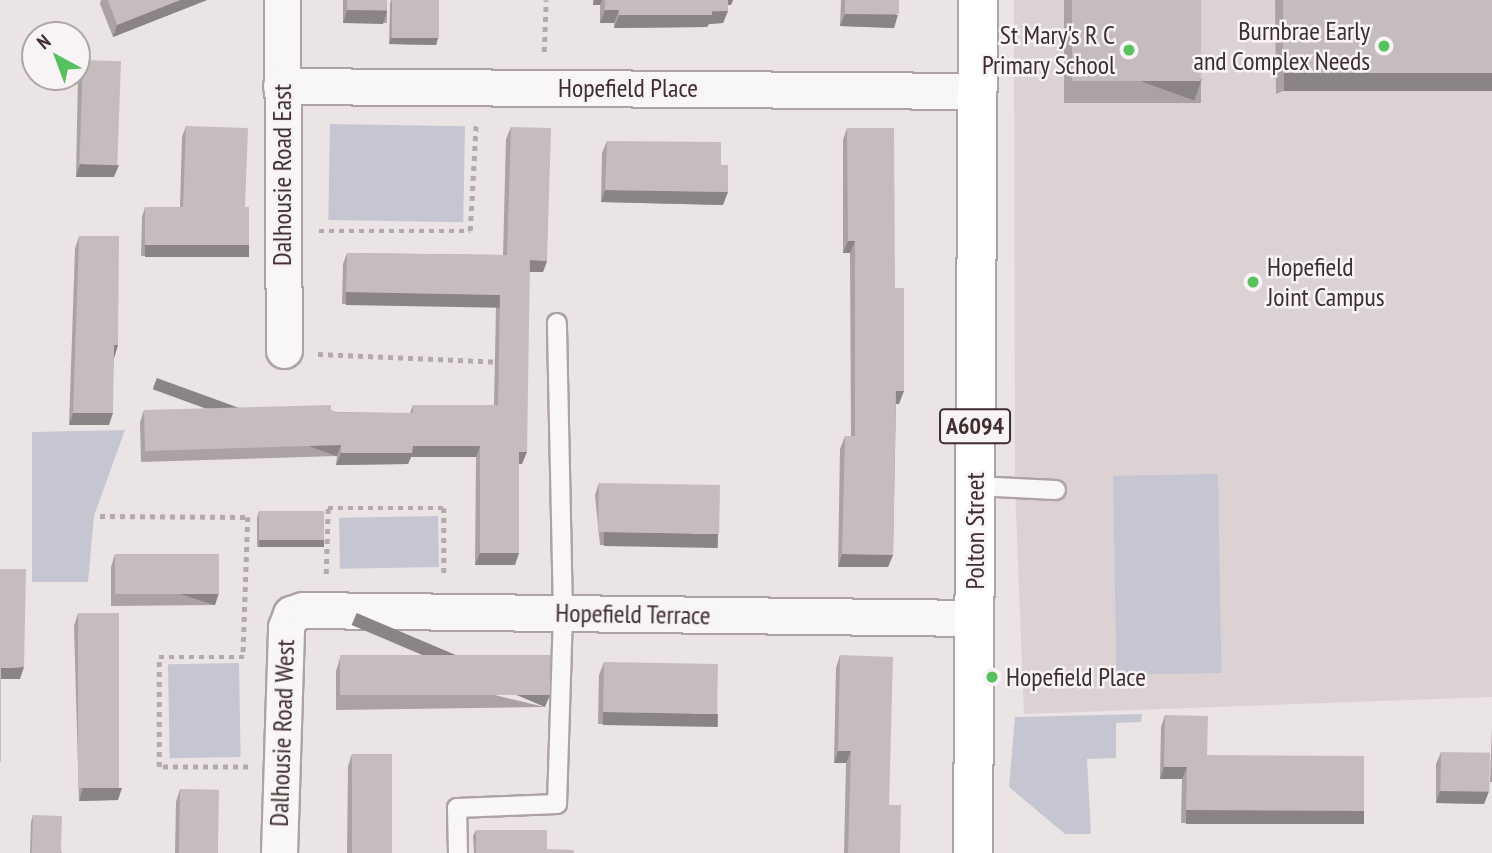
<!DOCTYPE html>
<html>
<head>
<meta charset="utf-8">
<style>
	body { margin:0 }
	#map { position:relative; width:1492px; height:853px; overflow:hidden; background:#eae4e5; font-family:"PT Sans Narrow",sans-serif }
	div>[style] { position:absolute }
	.built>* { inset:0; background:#dcd2d3 }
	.green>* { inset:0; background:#c6c6d3; transform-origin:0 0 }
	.path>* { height:4.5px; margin-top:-2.25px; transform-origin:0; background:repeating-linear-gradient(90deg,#b3aaab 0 5px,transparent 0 10px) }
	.roads { filter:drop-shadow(2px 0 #ada2a4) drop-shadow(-2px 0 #ada2a4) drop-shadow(0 2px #ada2a4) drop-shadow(0 -2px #ada2a4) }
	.service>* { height:18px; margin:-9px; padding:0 9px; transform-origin:9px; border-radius:9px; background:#f9f6f6 }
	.minor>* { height:35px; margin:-17.5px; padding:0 17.5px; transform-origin:17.5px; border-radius:17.5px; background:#f9f6f6 }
	.primary>* { height:38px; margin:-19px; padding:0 19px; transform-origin:19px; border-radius:19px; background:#fff }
	.wall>* { inset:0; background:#aaa2a3; transform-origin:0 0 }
	.shaded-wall>* { inset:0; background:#8b8484; transform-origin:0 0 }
	.building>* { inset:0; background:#c6bcbd; transform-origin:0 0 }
	.dots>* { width:19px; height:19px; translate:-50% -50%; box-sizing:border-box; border:4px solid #f8f3f4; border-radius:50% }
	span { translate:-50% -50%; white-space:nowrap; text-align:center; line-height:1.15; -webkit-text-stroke:5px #f8f3f4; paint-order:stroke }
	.shield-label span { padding:2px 5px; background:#f8f3f4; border:2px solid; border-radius:5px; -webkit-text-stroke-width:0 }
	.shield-label { font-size:24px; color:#412d30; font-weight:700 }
	.poi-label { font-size:26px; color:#412d30 }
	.right { translate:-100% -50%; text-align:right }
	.left { translate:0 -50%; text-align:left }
	.street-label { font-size:26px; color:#412d30 }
	.north { position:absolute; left:21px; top:21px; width:70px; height:70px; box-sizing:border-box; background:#f8f3f4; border:2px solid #afa4a6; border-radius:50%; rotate:319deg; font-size:19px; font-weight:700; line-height:28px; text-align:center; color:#412d30 }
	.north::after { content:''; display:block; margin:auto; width:24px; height:32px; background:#57c160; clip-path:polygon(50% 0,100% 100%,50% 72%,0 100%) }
</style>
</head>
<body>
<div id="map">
	<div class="built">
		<div style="clip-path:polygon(1014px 0,1492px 0,1492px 697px,1024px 714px,1015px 488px)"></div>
	</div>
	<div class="green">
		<div style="left:330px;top:124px;width:135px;height:96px;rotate:1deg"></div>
		<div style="clip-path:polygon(125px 430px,94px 516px,88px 582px,32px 582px,32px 432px)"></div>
		<div style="left:1218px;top:474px;width:199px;height:105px;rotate:89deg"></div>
		<div style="left:438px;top:516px;width:51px;height:99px;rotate:89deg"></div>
		<div style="left:239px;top:663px;width:94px;height:71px;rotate:89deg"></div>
		<div style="clip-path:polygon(1142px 714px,1141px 722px,1116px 723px,1116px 758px,1087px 759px,1091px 834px,1065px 834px,1009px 787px,1015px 717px)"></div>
	</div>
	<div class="path">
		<div style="left:544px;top:52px;width:52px;rotate:-87.8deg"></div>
		<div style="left:319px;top:231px;width:151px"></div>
		<div style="left:470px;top:231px;width:109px;rotate:-86.8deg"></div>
		<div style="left:318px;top:354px;width:180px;rotate:2.5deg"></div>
		<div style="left:100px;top:516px;width:148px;rotate:0.4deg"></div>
		<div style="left:248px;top:517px;width:140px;rotate:92deg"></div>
		<div style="left:326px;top:574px;width:66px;rotate:-88.3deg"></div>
		<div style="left:328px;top:508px;width:116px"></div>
		<div style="left:444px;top:508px;width:68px;rotate:90deg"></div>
		<div style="left:248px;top:767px;width:89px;rotate:180deg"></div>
		<div style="left:159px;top:767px;width:110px;rotate:-90deg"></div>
		<div style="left:159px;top:657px;width:90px"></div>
	</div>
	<div class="roads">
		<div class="service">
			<div style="left:975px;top:486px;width:81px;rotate:2.8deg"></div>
			<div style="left:458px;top:853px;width:45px;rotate:-91.3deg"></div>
			<div style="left:457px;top:808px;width:100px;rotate:-2.3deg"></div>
			<div style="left:557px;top:804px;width:190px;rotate:-88.2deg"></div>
			<div style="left:563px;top:614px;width:291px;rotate:-91.2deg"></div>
		</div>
		<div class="minor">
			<div style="left:282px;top:0;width:350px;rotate:89.7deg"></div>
			<div style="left:281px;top:86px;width:694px;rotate:0.41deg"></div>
			<div style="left:279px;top:853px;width:226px;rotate:-88.2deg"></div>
			<div style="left:286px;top:627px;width:14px;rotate:-69deg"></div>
			<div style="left:291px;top:614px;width:13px;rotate:-18deg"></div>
			<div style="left:303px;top:610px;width:672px;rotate:0.68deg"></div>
		</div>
		<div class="primary">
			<div style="left:973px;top:853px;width:853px;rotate:-89.66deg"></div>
		</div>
	</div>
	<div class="wall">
		<div style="clip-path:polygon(101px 0,207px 0,113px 37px,100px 4px)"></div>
		<div style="left:343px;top:0;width:44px;height:23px"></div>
		<div style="clip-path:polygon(391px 0,439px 0,438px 38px,436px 45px,389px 44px,390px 4px)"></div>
		<div style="clip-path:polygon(593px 0,733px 0,731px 5px,728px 5px,728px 11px,723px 23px,709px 24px,707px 27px,614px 28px,614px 23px,600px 23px,600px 5px,593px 5px)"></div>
		<div style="clip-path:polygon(841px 0,899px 0,894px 28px,840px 26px)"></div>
		<div style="left:1064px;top:0;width:137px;height:103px"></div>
		<div style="clip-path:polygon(1275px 0,1492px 0,1276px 94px)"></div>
		<div style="clip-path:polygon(83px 60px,114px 177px,76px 177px,78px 73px)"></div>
		<div style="clip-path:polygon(186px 126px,245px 207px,249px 245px,245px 256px,141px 256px,142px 217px,145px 207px,180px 207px,182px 137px)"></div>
		<div style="clip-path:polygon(511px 127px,547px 261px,543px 272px,529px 272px,522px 464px,519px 464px,515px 565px,475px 565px,476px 457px,411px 457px,408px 464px,336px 465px,337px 456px,141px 462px,140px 422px,144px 410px,410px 413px,413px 405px,494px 405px,496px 307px,342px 304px,343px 264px,347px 253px,503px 255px,506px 139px)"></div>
		<div style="clip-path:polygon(847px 128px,895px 288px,899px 404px,896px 404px,893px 555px,888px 567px,838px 567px,840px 449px,845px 436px,851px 436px,850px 253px,843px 253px,843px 140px)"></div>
		<div style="clip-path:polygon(607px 141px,721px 165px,723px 205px,601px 202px,602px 153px)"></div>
		<div style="clip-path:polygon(79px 236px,118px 345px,114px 358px,109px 425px,69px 425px,75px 249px)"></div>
		<div style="clip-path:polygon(599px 483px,714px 546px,600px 545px,595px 495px)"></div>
		<div style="clip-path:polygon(259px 511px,324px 540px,322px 547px,257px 547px,257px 518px)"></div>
		<div style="clip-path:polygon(115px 554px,215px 605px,111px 606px,111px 567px)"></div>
		<div style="clip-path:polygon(78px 613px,118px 800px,79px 801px,74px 626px)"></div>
		<div style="clip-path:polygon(840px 655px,889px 805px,900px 853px,844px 853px,846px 763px,834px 763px,836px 668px)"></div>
		<div style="clip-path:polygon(340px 658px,545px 707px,336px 710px,336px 671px)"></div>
		<div style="clip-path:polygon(604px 662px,713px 726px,598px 724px,599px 675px)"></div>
		<div style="clip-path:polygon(1165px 715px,1207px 755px,1359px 823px,1181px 823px,1182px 779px,1160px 779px,1161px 727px)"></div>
		<div style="clip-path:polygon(1492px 727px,1492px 782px,1490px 782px)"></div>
		<div style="clip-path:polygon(1441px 752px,1489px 791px,1484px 804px,1436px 803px,1436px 764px)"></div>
		<div style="clip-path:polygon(352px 754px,391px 853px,347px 853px,348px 766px)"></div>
		<div style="clip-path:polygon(180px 789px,218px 853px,175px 853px,176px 802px)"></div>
		<div style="clip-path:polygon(33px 815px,62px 853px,30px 853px,31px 822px)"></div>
		<div style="clip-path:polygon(476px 830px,547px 849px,574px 853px,474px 853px,473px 836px)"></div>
	</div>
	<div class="shaded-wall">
		<div style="clip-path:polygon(180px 0,207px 0,113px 37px,117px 25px)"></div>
		<div style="clip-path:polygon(595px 0,602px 0,600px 5px,593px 5px)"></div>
		<div style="clip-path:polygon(725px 0,733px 0,731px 5px,723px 5px)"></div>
		<div style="clip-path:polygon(347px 10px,387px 11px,383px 24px,343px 23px)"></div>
		<div style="clip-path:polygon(605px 10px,619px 10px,614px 23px,600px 23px)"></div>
		<div style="clip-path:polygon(728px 11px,723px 23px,709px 24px,707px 27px,614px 28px,619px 15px)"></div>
		<div style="clip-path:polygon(845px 14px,898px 15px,894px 28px,840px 26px)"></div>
		<div style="clip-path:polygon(391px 38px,438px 38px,436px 45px,389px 44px)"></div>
		<div style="left:1492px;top:70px;width:21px;height:208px;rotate:90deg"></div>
		<div style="left:1202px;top:79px;width:23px;height:129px;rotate:110deg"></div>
		<div style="clip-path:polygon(80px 164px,119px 165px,114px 177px,76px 177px)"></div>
		<div style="clip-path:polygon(605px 190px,728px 192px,723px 205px,601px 202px)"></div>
		<div style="clip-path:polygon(848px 241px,855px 241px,850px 253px,843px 253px)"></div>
		<div style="left:145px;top:245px;width:104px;height:12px"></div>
		<div style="clip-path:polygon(530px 260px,547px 261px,543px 272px,525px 272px)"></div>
		<div style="left:346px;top:292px;width:154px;height:13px;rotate:1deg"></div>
		<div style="clip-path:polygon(114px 345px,118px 345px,114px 358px)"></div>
		<div style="clip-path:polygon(896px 391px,904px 391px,899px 404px,891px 404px)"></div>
		<div style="clip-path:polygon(73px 413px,113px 413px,109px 425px,69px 425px)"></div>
		<div style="left:341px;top:445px;width:12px;height:196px;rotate:110deg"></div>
		<div style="clip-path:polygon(413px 446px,480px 446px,476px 457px,411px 457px,408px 464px,336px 465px,341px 453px)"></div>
		<div style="clip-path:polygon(519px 452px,527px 452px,522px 464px,515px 464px)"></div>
		<div style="left:604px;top:532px;width:114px;height:14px;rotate:1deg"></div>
		<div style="left:259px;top:540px;width:65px;height:7px"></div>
		<div style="clip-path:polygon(480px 553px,519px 553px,515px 565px,475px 565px)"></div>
		<div style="clip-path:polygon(842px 554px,893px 555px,888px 567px,838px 567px)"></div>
		<div style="left:219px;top:593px;width:13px;height:103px;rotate:108deg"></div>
		<div style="clip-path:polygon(24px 667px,20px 679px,0 679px,1px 668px)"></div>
		<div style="left:550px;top:695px;width:13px;height:210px;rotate:113deg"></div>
		<div style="left:603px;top:712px;width:115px;height:13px;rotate:1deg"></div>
		<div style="clip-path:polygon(838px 751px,851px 751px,846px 763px,834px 763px)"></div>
		<div style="clip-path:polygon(1164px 767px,1187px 767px,1182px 779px,1160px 779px)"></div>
		<div style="clip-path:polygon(83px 788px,122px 788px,118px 800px,79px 801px)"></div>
		<div style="clip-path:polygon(1440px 791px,1489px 791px,1484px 804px,1436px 803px)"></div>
		<div style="left:1186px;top:810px;width:178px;height:14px"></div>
	</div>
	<div class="building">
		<div style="clip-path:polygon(108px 0,180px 0,117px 25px)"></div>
		<div style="left:347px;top:0;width:40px;height:10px"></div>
		<div style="left:392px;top:0;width:47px;height:38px"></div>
		<div style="clip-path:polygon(605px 0,728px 0,728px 11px,712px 11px,712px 15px,619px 15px,619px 10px,605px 10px)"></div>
		<div style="left:845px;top:0;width:54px;height:14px"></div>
		<div style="left:1072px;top:0;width:129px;height:81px"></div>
		<div style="left:1283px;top:0;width:209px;height:73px"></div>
		<div style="left:83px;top:60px;width:38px;height:104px;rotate:2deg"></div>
		<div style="clip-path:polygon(186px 126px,248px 128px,245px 207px,249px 207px,249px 245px,145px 245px,145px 207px,183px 207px)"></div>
		<div style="clip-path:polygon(511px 127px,551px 128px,547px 261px,530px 260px,527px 452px,519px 452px,519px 553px,480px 553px,480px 446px,413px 446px,412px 453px,341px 453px,341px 445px,145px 451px,144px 410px,331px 405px,331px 410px,341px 413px,413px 413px,413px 405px,498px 405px,500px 295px,346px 292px,347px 253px,507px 255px)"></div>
		<div style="clip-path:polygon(847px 128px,894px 128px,895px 288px,904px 288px,904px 391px,896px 391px,893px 555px,842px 554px,845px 436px,855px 436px,855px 241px,848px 241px)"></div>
		<div style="clip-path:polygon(607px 141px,721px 142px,721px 165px,728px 165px,728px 192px,605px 190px)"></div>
		<div style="clip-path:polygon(79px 236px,119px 236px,118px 345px,114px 345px,113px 413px,73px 413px)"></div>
		<div style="left:599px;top:483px;width:121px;height:49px;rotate:1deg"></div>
		<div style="left:259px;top:511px;width:65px;height:29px"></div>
		<div style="left:115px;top:554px;width:104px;height:40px"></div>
		<div style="clip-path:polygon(0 569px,26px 569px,24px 667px,1px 668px,1px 762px,0 762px)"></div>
		<div style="left:78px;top:613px;width:41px;height:175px"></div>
		<div style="left:550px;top:655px;width:40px;height:210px;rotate:90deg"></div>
		<div style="clip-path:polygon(840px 655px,893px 657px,889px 805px,901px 805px,900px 853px,848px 853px,851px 751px,838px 751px)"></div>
		<div style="left:604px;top:662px;width:114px;height:50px;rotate:1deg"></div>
		<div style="clip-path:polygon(1165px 715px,1208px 716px,1207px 755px,1364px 756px,1364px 811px,1186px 810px,1187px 767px,1164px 767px)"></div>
		<div style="left:1441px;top:752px;width:49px;height:39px;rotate:1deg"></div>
		<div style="left:352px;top:754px;width:40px;height:99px"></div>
		<div style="left:180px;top:789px;width:39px;height:64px;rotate:1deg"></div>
		<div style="left:33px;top:815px;width:29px;height:38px;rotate:2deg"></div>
		<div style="clip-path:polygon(476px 830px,547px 830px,547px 849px,574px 850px,574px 853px,476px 853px)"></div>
	</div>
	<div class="dots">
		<div style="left:1384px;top:46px;background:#57c160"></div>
		<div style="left:1129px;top:50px;background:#57c160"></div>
		<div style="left:1253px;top:282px;background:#57c160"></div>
		<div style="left:992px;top:677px;background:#57c160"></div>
	</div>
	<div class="shield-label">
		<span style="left:975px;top:426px">A6094</span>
	</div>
	<div class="poi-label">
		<span class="right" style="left:1370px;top:46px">Burnbrae Early<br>and Complex Needs</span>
		<span class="right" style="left:1115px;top:50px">St Mary's R C<br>Primary School</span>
		<span class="left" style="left:1267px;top:282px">Hopefield<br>Joint Campus</span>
		<span class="left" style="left:1006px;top:677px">Hopefield Place</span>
	</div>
	<div class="street-label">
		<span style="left:628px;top:88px">Hopefield Place</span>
		<span style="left:282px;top:175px;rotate:-90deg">Dalhousie Road East</span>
		<span style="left:975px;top:531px;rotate:-90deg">Polton Street</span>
		<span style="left:633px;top:614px;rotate:1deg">Hopefield Terrace</span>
		<span style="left:282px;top:733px;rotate:-88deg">Dalhousie Road West</span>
	</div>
	<div class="north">N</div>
</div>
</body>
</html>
